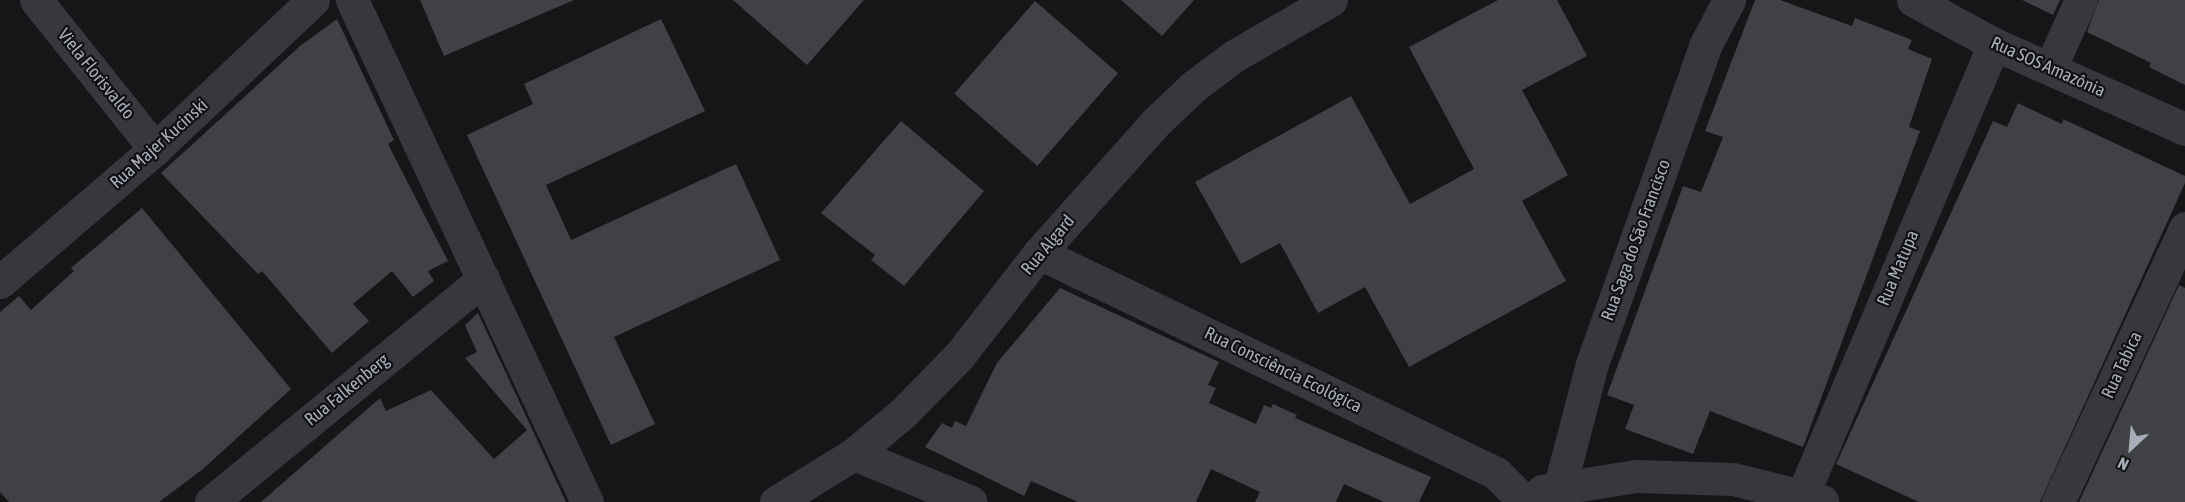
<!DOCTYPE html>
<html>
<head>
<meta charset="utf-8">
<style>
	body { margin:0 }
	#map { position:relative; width:2185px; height:502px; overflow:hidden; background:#161618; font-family:"Asap Condensed",sans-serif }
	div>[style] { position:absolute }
	.building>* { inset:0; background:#404145; transform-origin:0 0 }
	.minor>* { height:33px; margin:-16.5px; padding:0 16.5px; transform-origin:16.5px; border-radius:16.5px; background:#37383d }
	span { translate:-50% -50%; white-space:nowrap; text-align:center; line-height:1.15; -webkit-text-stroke:4.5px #111113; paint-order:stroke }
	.street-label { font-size:18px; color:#a8adb8 }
	.north { position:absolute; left:2101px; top:418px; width:60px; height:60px; -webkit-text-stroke:4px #111113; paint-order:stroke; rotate:206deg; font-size:16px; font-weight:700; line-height:24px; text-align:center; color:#a8adb8 }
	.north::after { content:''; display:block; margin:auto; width:21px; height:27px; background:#a8adb8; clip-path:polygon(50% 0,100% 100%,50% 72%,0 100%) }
</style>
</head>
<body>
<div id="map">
	<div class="building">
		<div style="clip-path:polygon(420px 0,574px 0,444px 56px)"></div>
		<div style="clip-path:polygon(733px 0,864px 0,807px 65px)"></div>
		<div style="clip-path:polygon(1121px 0,1194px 0,1162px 36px)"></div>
		<div style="clip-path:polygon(1498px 0,1557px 0,1587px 56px,1522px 90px,1568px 175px,1522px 201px,1566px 281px,1409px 367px,1365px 287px,1318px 313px,1280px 243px,1241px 264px,1195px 182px,1351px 96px,1410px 204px,1474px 169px,1409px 47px)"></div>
		<div style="clip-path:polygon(1755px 0,1780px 0,1852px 26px,1855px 18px,1912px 40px,1908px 49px,1932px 59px,1909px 127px,1920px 131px,1803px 447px,1710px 411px,1693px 454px,1625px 429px,1634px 405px,1607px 395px,1683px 186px,1701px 192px,1723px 137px,1705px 131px)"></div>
		<div style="clip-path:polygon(2022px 0,2060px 0,2053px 15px)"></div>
		<div style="clip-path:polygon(2099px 0,2185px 0,2185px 85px,2149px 67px,2151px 63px,2087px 32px)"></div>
		<div style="left:1035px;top:1px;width:110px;height:123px;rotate:41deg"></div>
		<div style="clip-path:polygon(337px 19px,394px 140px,388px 144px,448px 261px,428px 271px,434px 281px,413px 297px,392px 271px,353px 304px,369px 321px,332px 353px,262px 271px,258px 274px,161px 173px,300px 46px)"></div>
		<div style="clip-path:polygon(661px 19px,705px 111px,546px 185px,571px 240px,736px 164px,780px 260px,614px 337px,655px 424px,611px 445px,467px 135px,533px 104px,524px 84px)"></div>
		<div style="clip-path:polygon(2018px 103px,2062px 124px,2063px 119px,2185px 176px,2185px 183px,2040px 502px,1919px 502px,1836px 464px,1993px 121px,2007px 127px)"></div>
		<div style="clip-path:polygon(901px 121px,984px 191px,904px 286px,871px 260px,875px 255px,821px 213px)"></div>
		<div style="clip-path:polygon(142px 208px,291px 389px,203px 469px,159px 502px,9px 502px,0 492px,0 312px,19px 296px,31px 310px,74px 271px,71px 268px)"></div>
		<div style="clip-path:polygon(2179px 285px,2185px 288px,2185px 502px,2079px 502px)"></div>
		<div style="clip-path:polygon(1060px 288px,1219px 362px,1208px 385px,1216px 388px,1209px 403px,1256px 424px,1264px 405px,1271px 408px,1273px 404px,1297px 415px,1295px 418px,1431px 477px,1419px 502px,1384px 502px,1344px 484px,1336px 502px,1255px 502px,1260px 492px,1211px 469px,1196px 502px,1078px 502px,1031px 481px,1024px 496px,925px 447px,942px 423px,952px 428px,955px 421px,966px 426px,997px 363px)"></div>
		<div style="clip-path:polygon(478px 313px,566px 502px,261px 502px,380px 398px,386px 411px,431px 390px,494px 459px,527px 430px,465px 358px,477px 352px,465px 325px)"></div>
	</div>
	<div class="minor">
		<div style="left:36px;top:0;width:191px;rotate:51.4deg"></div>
		<div style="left:352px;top:0;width:554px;rotate:64.91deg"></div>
		<div style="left:1913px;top:0;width:92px;rotate:28.5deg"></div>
		<div style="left:1994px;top:44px;width:209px;rotate:24deg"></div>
		<div style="left:2051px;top:66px;width:72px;rotate:-65.6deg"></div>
		<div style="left:1039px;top:253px;width:507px;rotate:25.71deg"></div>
		<div style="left:1496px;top:473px;width:34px;rotate:45deg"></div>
		<div style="left:0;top:282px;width:204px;rotate:-40.6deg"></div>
		<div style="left:155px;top:149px;width:217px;rotate:-43.3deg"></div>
		<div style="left:854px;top:454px;width:126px;rotate:22.3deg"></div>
		<div style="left:1560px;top:486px;width:126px;rotate:-75.3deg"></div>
		<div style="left:1592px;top:364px;width:337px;rotate:-70.4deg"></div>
		<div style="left:1705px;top:46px;width:52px;rotate:-62.4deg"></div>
		<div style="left:1542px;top:491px;width:95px;rotate:-9.1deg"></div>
		<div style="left:1636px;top:476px;width:97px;rotate:1.8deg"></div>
		<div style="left:1733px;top:479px;width:92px;rotate:13.9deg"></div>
		<div style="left:1803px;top:494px;width:489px;rotate:-67deg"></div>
		<div style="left:211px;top:502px;width:352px;rotate:-39.3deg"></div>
		<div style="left:776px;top:502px;width:92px;rotate:-31.6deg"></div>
		<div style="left:854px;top:454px;width:64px;rotate:-39.9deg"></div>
		<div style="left:903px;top:413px;width:80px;rotate:-45.5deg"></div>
		<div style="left:959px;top:356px;width:130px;rotate:-52.2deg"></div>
		<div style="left:1039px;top:253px;width:176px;rotate:-48.2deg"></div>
		<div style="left:1156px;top:122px;width:52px;rotate:-43.5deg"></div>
		<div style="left:1194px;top:86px;width:50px;rotate:-36.9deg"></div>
		<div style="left:1234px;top:56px;width:112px;rotate:-30deg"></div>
		<div style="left:2058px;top:502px;width:302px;rotate:-65.1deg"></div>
	</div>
	<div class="street-label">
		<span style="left:2048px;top:67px;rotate:24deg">Rua SOS Amazônia</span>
		<span style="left:96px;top:74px;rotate:51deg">Viela Florisvaldo</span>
		<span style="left:159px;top:144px;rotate:-42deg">Rua Majer Kucinski</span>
		<span style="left:1636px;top:240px;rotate:-70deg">Rua Saga do São Francisco</span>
		<span style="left:1048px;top:245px;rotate:-50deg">Rua Algard</span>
		<span style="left:1898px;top:268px;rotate:-67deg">Rua Matupa</span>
		<span style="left:2122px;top:365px;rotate:-65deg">Rua Tabica</span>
		<span style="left:1283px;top:370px;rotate:26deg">Rua Consciência Ecológica</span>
		<span style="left:347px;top:390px;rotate:-39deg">Rua Falkenberg</span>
	</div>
	<div class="north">N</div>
</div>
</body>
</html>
